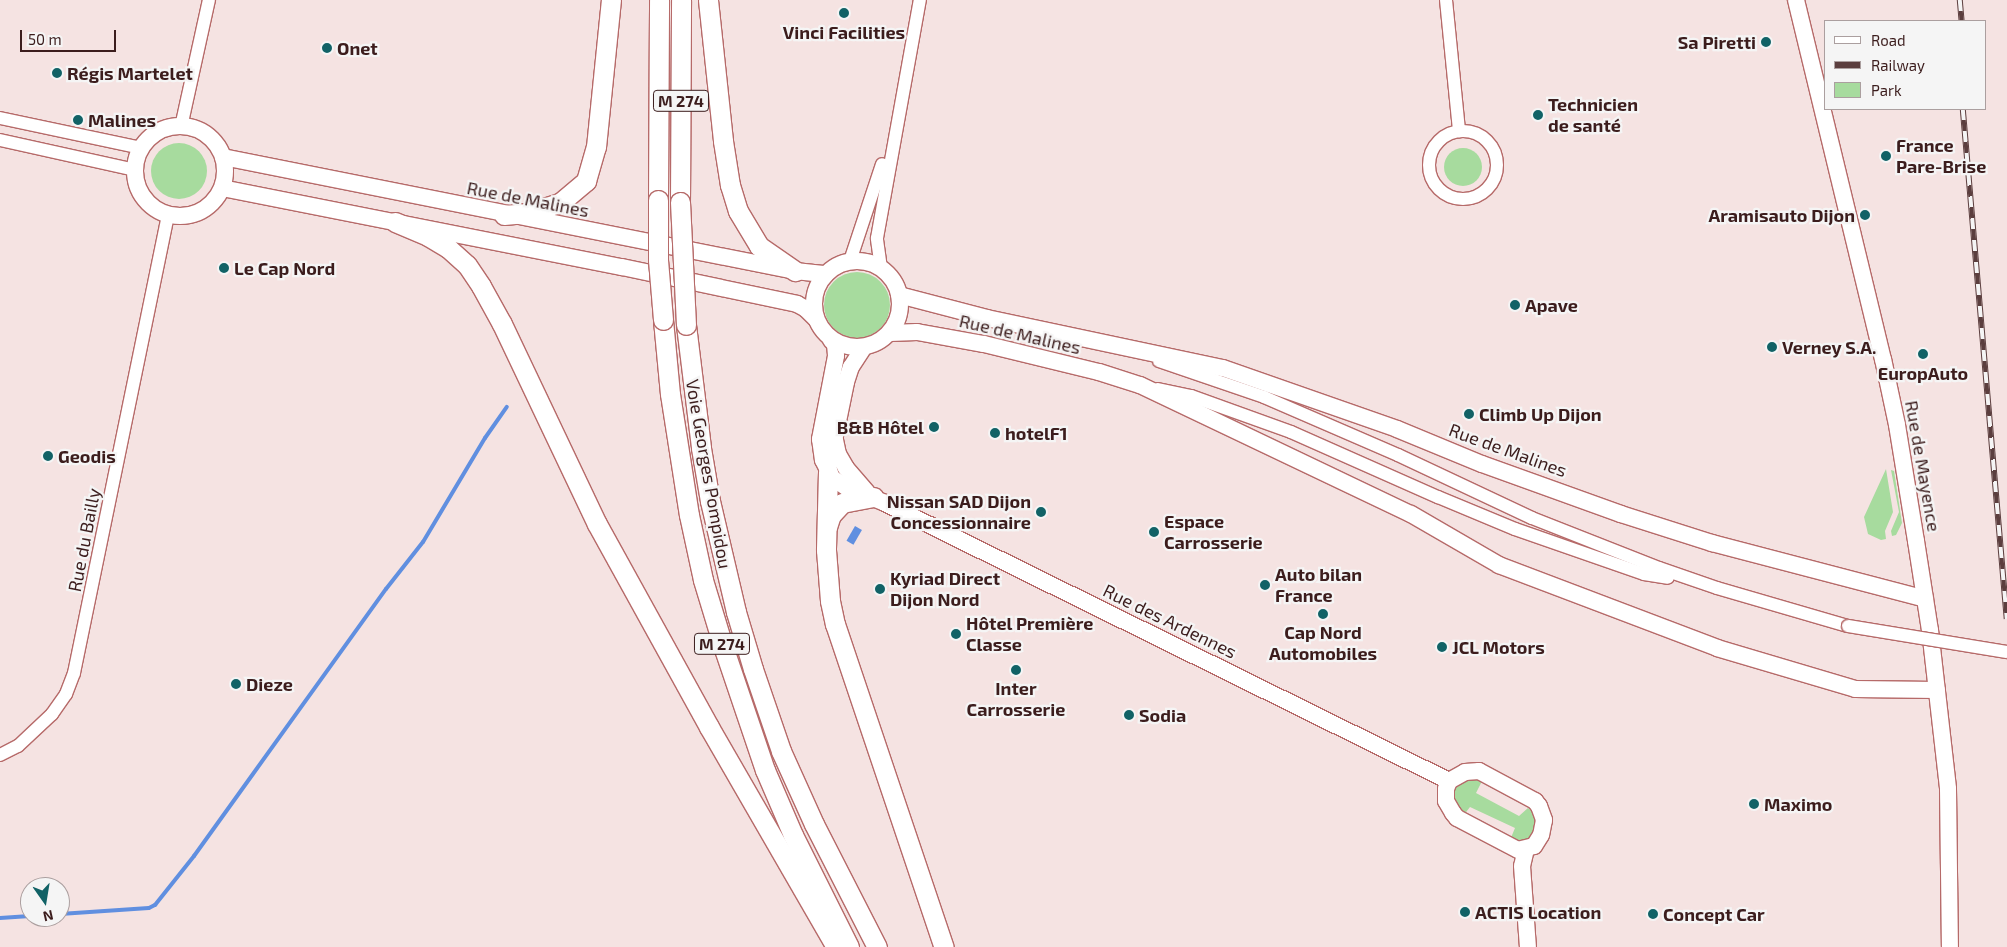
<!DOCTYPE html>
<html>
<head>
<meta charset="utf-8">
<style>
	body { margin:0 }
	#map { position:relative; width:2007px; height:947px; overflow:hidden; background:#f5e3e2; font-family:"Exo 2",sans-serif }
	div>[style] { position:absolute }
	.green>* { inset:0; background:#a7db9e }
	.round { border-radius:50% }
	.water>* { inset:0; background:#608fe0; transform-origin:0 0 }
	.stream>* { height:4px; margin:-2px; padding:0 2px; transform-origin:2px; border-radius:2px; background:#608fe0 }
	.roads { filter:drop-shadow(1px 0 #b66a69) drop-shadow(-1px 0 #b66a69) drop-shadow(0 1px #b66a69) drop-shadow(0 -1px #b66a69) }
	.minor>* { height:12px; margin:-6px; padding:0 6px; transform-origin:6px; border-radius:6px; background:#fff }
	.minor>.ring { margin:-6px; padding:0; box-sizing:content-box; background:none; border:12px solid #fff; border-radius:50% }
	.major>* { height:16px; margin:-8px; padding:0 8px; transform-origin:8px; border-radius:8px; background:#fff }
	.major>.ring { margin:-8px; padding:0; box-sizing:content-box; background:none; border:16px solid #fff; border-radius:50% }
	.highway>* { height:19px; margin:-9.5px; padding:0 9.5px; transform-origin:9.5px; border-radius:9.5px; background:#fff }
	.rail>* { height:5.5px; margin-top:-2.75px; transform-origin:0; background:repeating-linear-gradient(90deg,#f5f5f5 0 11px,#5b3e3e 0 22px); box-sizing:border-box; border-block:1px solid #5b3e3e }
	.bridges { filter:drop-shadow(1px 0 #b66a69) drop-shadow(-1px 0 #b66a69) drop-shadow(0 1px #b66a69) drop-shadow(0 -1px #b66a69) }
	.minor-bridge>* { height:12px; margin:-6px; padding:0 6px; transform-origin:6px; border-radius:6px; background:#fff }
	.highway-bridge>* { height:19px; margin:-9.5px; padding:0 9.5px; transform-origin:9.5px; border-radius:9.5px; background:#fff }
	.dots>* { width:14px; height:14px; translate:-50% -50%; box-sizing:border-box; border:2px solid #f5f5f5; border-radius:50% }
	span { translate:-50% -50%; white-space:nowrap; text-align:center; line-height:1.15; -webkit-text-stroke:4.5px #f5f5f5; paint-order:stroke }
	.shield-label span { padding:1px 4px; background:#f5f5f5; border:1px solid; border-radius:4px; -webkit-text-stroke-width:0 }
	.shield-label { font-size:16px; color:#3c1d1d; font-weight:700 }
	.poi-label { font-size:18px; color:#3c1d1d; font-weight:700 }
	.right { translate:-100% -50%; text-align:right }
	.left { translate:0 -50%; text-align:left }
	.street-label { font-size:18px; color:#3c1d1d }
	.legend { position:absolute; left:1824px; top:20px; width:162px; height:90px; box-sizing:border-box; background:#f5f5f5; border:1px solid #ab9f9f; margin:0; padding:6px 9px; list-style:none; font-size:15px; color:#3c1d1d }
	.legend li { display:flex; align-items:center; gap:10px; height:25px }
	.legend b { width:25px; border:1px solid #ab9f9f }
	.north { position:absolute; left:20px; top:877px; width:50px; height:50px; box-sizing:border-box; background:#f5f5f5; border:1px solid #ab9f9f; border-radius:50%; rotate:167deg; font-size:14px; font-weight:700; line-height:20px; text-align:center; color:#3c1d1d }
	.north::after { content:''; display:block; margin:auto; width:18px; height:22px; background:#116266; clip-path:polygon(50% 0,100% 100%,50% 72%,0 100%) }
	.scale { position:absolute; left:20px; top:30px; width:96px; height:22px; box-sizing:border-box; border:2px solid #3c1d1d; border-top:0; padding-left:6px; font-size:15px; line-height:18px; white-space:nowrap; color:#3c1d1d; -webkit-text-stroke:4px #f5f5f5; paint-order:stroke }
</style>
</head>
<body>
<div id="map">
	<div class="green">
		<div class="round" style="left:151px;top:143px;width:56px;height:56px"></div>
		<div class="round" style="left:1444px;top:148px;width:38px;height:38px"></div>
		<div class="round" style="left:824px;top:272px;width:66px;height:66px"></div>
		<div style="clip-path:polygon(1886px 469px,1893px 512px,1885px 531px,1886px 539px,1881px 540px,1868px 534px,1864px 517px)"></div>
		<div style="clip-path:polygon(1891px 470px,1894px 471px,1902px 523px,1896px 535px,1892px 536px,1891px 531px,1899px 512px)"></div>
		<div style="clip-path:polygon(1470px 779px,1482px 781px,1476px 793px,1519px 816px,1528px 808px,1533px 812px,1537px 823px,1535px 837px,1526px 844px,1510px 840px,1515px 828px,1470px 807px,1463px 816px,1453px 802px,1454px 790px,1463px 781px)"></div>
	</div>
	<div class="water">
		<div style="left:855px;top:526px;width:8px;height:17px;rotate:30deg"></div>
	</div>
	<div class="stream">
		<div style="left:60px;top:914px;width:89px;rotate:-3.9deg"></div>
		<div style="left:149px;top:908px;width:7px;rotate:-27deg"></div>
		<div style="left:155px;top:905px;width:63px;rotate:-51.5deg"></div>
		<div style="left:194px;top:856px;width:329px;rotate:-54.3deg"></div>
		<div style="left:386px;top:589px;width:60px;rotate:-51.8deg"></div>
		<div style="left:423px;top:542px;width:121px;rotate:-59.2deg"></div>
		<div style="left:485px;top:438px;width:38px;rotate:-55deg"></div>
		<div style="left:0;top:918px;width:30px;rotate:-4deg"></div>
	</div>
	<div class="roads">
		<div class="minor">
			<div style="left:1446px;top:0;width:132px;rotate:84.3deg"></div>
			<div style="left:0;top:118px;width:144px;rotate:12deg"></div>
			<div style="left:181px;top:127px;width:130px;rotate:-77.6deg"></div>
			<div class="ring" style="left:1429px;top:131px;width:56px;height:56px"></div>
			<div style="left:0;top:140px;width:138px;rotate:12.5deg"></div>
			<div style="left:850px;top:261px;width:102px;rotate:-71.7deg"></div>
			<div style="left:881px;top:268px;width:30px;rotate:-98deg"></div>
			<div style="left:877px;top:238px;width:242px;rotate:-79.8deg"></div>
			<div style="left:1159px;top:361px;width:111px;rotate:18.9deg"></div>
			<div style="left:1264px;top:397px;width:146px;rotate:23.4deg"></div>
			<div style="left:1398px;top:455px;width:148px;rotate:25.2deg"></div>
			<div style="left:1532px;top:518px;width:136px;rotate:21.5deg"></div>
			<div style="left:1659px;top:568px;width:61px;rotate:19deg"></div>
			<div style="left:1717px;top:588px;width:136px;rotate:16.2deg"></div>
			<div style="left:1158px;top:389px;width:34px;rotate:12deg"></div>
			<div style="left:1191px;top:396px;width:106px;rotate:19.8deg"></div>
			<div style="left:1291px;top:432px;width:161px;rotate:23.9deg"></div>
			<div style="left:1438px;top:497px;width:83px;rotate:22.6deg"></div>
			<div style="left:1515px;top:529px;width:137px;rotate:19.2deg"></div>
			<div style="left:1644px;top:574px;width:24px;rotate:9deg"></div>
			<div style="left:0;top:755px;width:20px;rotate:-27deg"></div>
			<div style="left:18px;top:746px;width:47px;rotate:-43.3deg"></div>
			<div style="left:52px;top:714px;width:24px;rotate:-55deg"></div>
			<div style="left:66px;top:694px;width:22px;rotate:-69deg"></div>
			<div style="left:74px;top:673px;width:468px;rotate:-78.4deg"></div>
		</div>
		<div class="major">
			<div style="left:1796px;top:0;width:369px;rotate:76.4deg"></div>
			<div style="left:1883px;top:359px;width:67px;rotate:78deg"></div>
			<div style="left:1897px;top:425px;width:118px;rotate:80.7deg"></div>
			<div style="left:1916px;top:541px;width:90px;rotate:81.1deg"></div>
			<div style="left:1930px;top:630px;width:160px;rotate:83.5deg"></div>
			<div style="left:1948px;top:789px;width:158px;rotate:89.3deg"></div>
			<div class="ring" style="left:135px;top:126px;width:74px;height:74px"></div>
			<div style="left:223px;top:157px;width:583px;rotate:11.27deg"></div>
			<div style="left:795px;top:271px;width:31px;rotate:6deg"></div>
			<div style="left:222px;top:188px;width:408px;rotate:11.2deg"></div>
			<div style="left:622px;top:267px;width:179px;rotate:11.9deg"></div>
			<div style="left:797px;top:304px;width:10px;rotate:29deg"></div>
			<div style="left:806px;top:309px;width:14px;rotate:45deg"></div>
			<div class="ring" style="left:814px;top:261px;width:70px;height:70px"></div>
			<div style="left:899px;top:295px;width:91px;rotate:14.6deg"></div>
			<div style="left:987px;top:318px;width:241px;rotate:12deg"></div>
			<div style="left:1223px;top:368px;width:184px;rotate:19.3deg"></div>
			<div style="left:1397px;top:429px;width:92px;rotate:22.4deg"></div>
			<div style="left:1482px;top:464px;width:148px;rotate:19.8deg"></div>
			<div style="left:1621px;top:514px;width:96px;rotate:17.7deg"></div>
			<div style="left:1712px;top:543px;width:220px;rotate:14.7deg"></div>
			<div style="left:890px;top:333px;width:27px;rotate:-2deg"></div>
			<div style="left:917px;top:332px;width:68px;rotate:10.2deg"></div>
			<div style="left:984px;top:344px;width:118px;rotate:13.7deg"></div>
			<div style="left:1099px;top:372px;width:43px;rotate:17.6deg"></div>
			<div style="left:1140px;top:385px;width:300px;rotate:25.5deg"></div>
			<div style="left:1411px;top:514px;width:102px;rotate:30.1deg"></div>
			<div style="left:1499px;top:565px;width:233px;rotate:20.8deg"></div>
			<div style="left:1717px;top:648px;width:144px;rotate:16.5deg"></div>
			<div style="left:1855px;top:689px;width:82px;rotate:0.7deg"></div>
			<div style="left:831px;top:340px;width:6px;rotate:45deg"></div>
			<div style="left:835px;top:344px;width:12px;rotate:85deg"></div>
			<div style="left:836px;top:356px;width:85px;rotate:100.9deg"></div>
			<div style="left:820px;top:439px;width:21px;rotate:82deg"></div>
			<div style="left:823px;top:460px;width:20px;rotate:63deg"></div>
			<div style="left:832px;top:478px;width:17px;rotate:33deg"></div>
			<div style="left:846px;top:487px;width:42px;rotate:22.3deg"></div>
			<div style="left:885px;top:503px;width:629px;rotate:26.24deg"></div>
			<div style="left:835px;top:440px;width:14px;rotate:78deg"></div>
			<div style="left:838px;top:454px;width:16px;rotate:60deg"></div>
			<div style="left:846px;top:468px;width:32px;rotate:49deg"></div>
			<div style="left:828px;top:470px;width:90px;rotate:-78.4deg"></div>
			<div style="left:846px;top:382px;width:16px;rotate:-72deg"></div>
			<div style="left:851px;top:367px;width:24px;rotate:-57deg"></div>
			<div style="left:1479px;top:771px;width:64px;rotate:28.2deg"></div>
			<div style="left:1535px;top:801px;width:6px;rotate:51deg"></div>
			<div style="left:1539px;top:806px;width:15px;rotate:70deg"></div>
			<div style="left:1544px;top:820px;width:15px;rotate:101deg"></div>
			<div style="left:1541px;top:835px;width:13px;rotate:122deg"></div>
			<div style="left:1534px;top:846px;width:16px;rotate:166deg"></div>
			<div style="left:1518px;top:850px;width:69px;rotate:-152.3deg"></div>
			<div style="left:1457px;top:818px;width:6px;rotate:-129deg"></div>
			<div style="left:1453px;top:813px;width:14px;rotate:-120deg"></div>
			<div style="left:1446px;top:801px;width:12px;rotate:-90deg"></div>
			<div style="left:1446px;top:789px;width:9px;rotate:-69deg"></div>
			<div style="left:1449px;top:781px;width:18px;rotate:-29deg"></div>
			<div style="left:1465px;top:772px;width:14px;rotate:-4deg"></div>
			<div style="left:1526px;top:849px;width:17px;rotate:103deg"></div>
			<div style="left:1522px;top:866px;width:81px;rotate:85.8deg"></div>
		</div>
		<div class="highway">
			<div style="left:708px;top:0;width:142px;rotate:83.9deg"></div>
			<div style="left:723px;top:141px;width:45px;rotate:81deg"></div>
			<div style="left:730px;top:185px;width:27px;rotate:73deg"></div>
			<div style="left:738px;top:211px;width:41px;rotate:59deg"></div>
			<div style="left:759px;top:246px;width:44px;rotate:34.8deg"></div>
			<div style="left:658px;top:200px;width:200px;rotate:-89.7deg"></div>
			<div style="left:680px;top:202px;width:202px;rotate:-89.7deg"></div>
			<div style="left:504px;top:215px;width:24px;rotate:-5deg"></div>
			<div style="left:528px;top:213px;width:35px;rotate:-18deg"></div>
			<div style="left:561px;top:202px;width:33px;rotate:-40deg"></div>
			<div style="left:586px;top:181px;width:35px;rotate:-74deg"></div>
			<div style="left:596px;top:147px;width:148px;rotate:-84.2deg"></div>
			<div style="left:395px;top:222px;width:36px;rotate:23deg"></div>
			<div style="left:428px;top:236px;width:23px;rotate:31deg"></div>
			<div style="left:448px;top:248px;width:25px;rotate:42deg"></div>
			<div style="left:467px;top:265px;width:25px;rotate:56deg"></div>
			<div style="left:481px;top:286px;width:43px;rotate:61.1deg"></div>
			<div style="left:502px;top:324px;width:221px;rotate:64.6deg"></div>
			<div style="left:597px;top:524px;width:232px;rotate:61.1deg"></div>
			<div style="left:709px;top:727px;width:254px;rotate:60deg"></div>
			<div style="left:663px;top:320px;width:74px;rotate:84.6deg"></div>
			<div style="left:670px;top:394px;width:122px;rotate:81.1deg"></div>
			<div style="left:689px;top:515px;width:66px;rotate:77.8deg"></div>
			<div style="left:703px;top:580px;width:72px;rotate:73.1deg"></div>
			<div style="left:724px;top:649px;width:128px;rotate:71.3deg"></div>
			<div style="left:765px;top:770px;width:71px;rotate:66.7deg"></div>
			<div style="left:793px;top:835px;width:125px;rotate:63.4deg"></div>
			<div style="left:686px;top:325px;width:124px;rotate:83deg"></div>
			<div style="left:701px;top:448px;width:54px;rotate:80.4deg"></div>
			<div style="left:710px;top:501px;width:114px;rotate:76.8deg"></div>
			<div style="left:736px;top:612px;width:59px;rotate:73.4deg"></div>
			<div style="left:753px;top:669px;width:87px;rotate:71.1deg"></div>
			<div style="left:781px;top:751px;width:80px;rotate:65.7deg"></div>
			<div style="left:814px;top:824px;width:138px;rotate:62.9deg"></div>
			<div style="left:828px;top:472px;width:78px;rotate:91.5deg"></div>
			<div style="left:826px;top:550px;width:51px;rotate:85.5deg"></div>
			<div style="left:830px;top:601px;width:24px;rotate:78deg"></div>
			<div style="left:835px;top:624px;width:341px;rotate:71.4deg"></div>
			<div style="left:827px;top:527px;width:13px;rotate:-72deg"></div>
			<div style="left:831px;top:515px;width:16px;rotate:-47deg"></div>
			<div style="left:842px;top:503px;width:32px;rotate:-11deg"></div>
		</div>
	</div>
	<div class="rail">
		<div style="left:1960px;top:0;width:21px;rotate:85deg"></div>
		<div style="left:1963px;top:109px;width:512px;rotate:85.07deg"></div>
	</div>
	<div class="bridges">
		<div class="minor-bridge">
			<div style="left:1848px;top:626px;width:161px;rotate:9.3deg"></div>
		</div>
		<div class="highway-bridge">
			<div style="left:658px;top:200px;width:60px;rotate:90deg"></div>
			<div style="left:658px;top:260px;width:60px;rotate:85.2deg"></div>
			<div style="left:680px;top:202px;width:123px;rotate:87.2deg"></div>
		</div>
	</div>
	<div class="dots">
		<div style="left:844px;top:13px;background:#116266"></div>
		<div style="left:1766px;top:42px;background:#116266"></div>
		<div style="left:327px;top:48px;background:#116266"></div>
		<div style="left:57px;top:73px;background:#116266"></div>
		<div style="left:1538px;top:115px;background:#116266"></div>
		<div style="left:78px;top:120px;background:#116266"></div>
		<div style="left:1886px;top:156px;background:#116266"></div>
		<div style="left:1865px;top:215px;background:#116266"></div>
		<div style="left:224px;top:268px;background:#116266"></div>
		<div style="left:1515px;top:305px;background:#116266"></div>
		<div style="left:1772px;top:347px;background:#116266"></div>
		<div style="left:1923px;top:354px;background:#116266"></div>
		<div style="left:1469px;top:414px;background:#116266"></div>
		<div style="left:934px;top:427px;background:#116266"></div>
		<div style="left:995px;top:433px;background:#116266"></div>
		<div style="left:48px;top:456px;background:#116266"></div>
		<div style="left:1041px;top:512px;background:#116266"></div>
		<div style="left:1154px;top:532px;background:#116266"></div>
		<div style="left:1265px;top:585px;background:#116266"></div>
		<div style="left:880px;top:589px;background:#116266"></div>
		<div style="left:1323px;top:614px;background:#116266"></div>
		<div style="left:956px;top:634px;background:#116266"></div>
		<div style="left:1442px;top:647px;background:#116266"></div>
		<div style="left:1016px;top:670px;background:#116266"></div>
		<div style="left:236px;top:684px;background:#116266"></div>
		<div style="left:1129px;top:715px;background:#116266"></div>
		<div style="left:1754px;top:804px;background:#116266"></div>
		<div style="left:1465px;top:912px;background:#116266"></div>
		<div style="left:1653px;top:914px;background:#116266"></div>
	</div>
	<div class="shield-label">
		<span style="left:681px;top:101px">M 274</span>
		<span style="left:722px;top:644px">M 274</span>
	</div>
	<div class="poi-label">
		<span style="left:844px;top:32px">Vinci Facilities</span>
		<span class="right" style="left:1756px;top:42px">Sa Piretti</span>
		<span class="left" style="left:337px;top:48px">Onet</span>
		<span class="left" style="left:67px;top:73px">Régis Martelet</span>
		<span class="left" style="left:1548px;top:115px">Technicien<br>de santé</span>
		<span class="left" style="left:88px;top:120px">Malines</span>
		<span class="left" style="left:1896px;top:156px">France<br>Pare-Brise</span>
		<span class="right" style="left:1855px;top:215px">Aramisauto Dijon</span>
		<span class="left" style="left:234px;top:268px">Le Cap Nord</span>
		<span class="left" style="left:1525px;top:305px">Apave</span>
		<span class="left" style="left:1782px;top:347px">Verney S.A.</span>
		<span style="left:1923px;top:373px">EuropAuto</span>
		<span class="left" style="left:1479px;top:414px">Climb Up Dijon</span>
		<span class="right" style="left:924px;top:427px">B&amp;B Hôtel</span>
		<span class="left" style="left:1005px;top:433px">hotelF1</span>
		<span class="left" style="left:58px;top:456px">Geodis</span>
		<span class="right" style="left:1031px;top:512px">Nissan SAD Dijon<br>Concessionnaire</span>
		<span class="left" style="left:1164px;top:532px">Espace<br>Carrosserie</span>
		<span class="left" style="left:1275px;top:585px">Auto bilan<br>France</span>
		<span class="left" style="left:890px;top:589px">Kyriad Direct<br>Dijon Nord</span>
		<span class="left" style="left:966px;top:634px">Hôtel Première<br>Classe</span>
		<span style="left:1323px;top:643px">Cap Nord<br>Automobiles</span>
		<span class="left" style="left:1452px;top:647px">JCL Motors</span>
		<span class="left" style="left:246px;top:684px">Dieze</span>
		<span style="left:1016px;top:699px">Inter<br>Carrosserie</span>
		<span class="left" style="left:1139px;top:715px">Sodia</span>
		<span class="left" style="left:1764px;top:804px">Maximo</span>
		<span class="left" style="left:1475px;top:912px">ACTIS Location</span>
		<span class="left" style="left:1663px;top:914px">Concept Car</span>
	</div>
	<div class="street-label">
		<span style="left:528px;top:199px;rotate:11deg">Rue de Malines</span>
		<span style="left:1020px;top:334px;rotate:13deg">Rue de Malines</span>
		<span style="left:1508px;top:450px;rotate:20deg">Rue de Malines</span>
		<span style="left:1923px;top:466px;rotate:80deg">Rue de Mayence</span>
		<span style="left:709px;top:474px;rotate:80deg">Voie Georges Pompidou</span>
		<span style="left:84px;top:540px;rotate:-79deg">Rue du Bailly</span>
		<span style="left:1170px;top:621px;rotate:26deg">Rue des Ardennes</span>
	</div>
	<ul class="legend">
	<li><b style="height:6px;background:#fff"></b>Road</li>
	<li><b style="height:6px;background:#5b3e3e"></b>Railway</li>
	<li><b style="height:14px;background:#a7db9e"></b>Park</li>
	</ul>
	<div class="north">N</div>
	<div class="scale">50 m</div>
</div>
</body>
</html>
